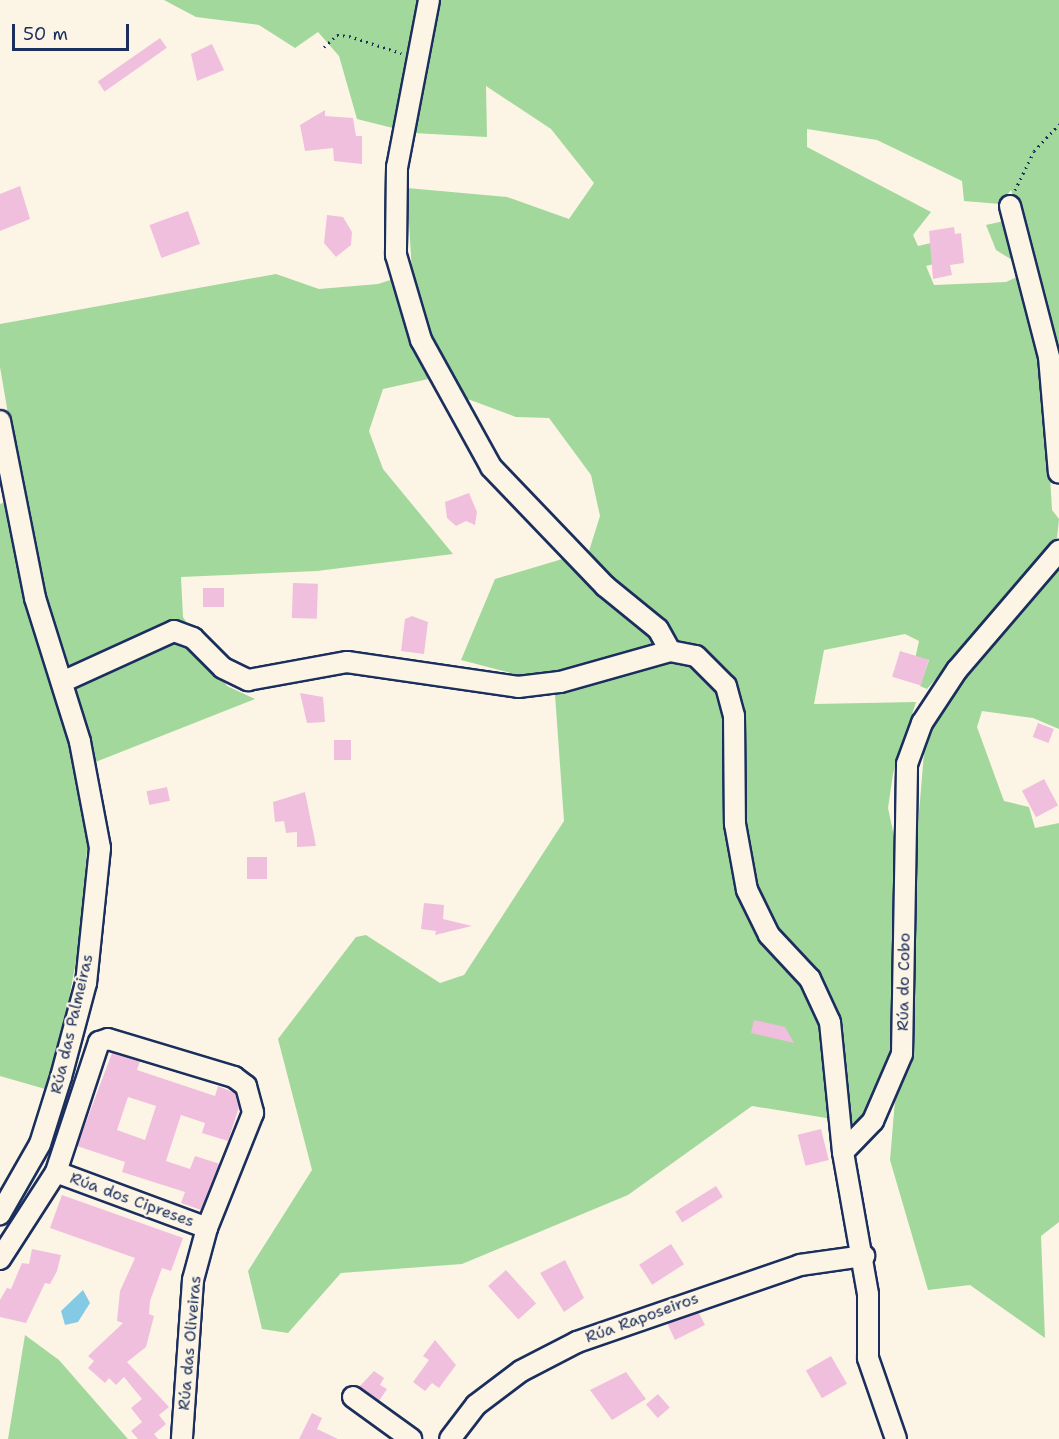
<!DOCTYPE html>
<html>
<head>
<meta charset="utf-8">
<style>
	body { margin:0 }
	#map { position:relative; width:1059px; height:1439px; overflow:hidden; background:#fcf5e5; font-family:"Shantell Sans",sans-serif }
	div>[style] { position:absolute }
	.green>* { inset:0; background:#a3d89c }
	.water>* { inset:0; background:#84cae5 }
	.building>* { inset:0; background:#f1bfde; transform-origin:0 0 }
	.path>* { height:3px; margin-top:-1.5px; transform-origin:0; background:repeating-linear-gradient(90deg,#1b2f5e 0 1.5px,transparent 0 6px) }
	.roads { filter:drop-shadow(2px 0 #1b2f5e) drop-shadow(-2px 0 #1b2f5e) drop-shadow(0 2px #1b2f5e) drop-shadow(0 -2px #1b2f5e) }
	.minor>* { height:20px; margin:-10px; padding:0 10px; transform-origin:10px; border-radius:10px; background:#fcf5e5 }
	span { translate:-50% -50%; white-space:nowrap; text-align:center; line-height:1.15; -webkit-text-stroke:4.5px #fcf5e5; paint-order:stroke }
	.street-label { font-size:16px; color:#1b2f5e }
	.scale { position:absolute; left:12px; top:24px; width:117px; height:27px; box-sizing:border-box; border:3px solid #1b2f5e; border-top:0; padding-left:8px; font-size:18px; line-height:21px; white-space:nowrap; color:#1b2f5e; -webkit-text-stroke:4px #fcf5e5; paint-order:stroke }
</style>
</head>
<body>
<div id="map">
	<div class="green">
		<div style="clip-path:polygon(164px 0,1059px 0,1059px 380px,1055px 340px,1011px 190px,1000px 204px,964px 201px,962px 181px,877px 140px,807px 129px,807px 147px,931px 212px,913px 235px,918px 246px,931px 243px,934px 264px,926px 266px,934px 285px,1006px 282px,1019px 276px,1044px 372px,1052px 510px,1059px 519px,1057px 538px,927px 689px,920px 686px,929px 660px,915px 659px,919px 641px,905px 634px,824px 650px,814px 704px,916px 702px,893px 774px,888px 808px,897px 850px,893px 1060px,873px 1107px,857px 1123px,752px 1106px,628px 1195px,462px 1264px,341px 1273px,288px 1333px,262px 1329px,248px 1271px,312px 1170px,278px 1039px,356px 937px,366px 935px,440px 983px,464px 975px,564px 821px,555px 695px,522px 676px,461px 660px,495px 579px,589px 551px,600px 516px,591px 475px,549px 418px,516px 417px,465px 398px,433px 378px,383px 389px,369px 431px,383px 469px,453px 554px,317px 571px,181px 577px,183px 617px,227px 686px,255px 699px,93px 763px,81px 934px,52px 1091px,0 1076px,0 504px,22px 496px,0 367px,0 324px,276px 274px,319px 289px,378px 284px,412px 273px,407px 188px,507px 197px,569px 219px,594px 183px,551px 129px,486px 86px,487px 137px,413px 133px,357px 119px,339px 56px,318px 32px,295px 48px,259px 25px,196px 17px)"></div>
		<div style="clip-path:polygon(1004px 221px,1014px 259px,1012px 260px,996px 250px,986px 225px)"></div>
		<div style="clip-path:polygon(1059px 564px,1059px 729px,1033px 718px,982px 711px,977px 727px,1004px 801px,1029px 807px,1035px 828px,1059px 823px,1059px 1222px,1041px 1236px,1045px 1338px,970px 1285px,928px 1290px,890px 1160px,925px 741px,958px 681px)"></div>
		<div style="clip-path:polygon(25px 1335px,59px 1360px,128px 1439px,8px 1439px)"></div>
	</div>
	<div class="water">
		<div style="clip-path:polygon(83px 1290px,90px 1303px,78px 1322px,65px 1325px,61px 1311px)"></div>
	</div>
	<div class="building">
		<div style="left:160px;top:38px;width:12px;height:76px;rotate:55deg"></div>
		<div style="clip-path:polygon(212px 44px,224px 70px,197px 81px,191px 54px)"></div>
		<div style="clip-path:polygon(325px 110px,325px 116px,353px 118px,356px 136px,362px 136px,362px 164px,334px 161px,333px 148px,305px 151px,300px 125px)"></div>
		<div style="clip-path:polygon(20px 186px,30px 219px,0 231px,0 194px)"></div>
		<div style="left:188px;top:211px;width:35px;height:41px;rotate:70deg"></div>
		<div style="clip-path:polygon(327px 215px,343px 217px,352px 232px,351px 245px,336px 257px,324px 243px)"></div>
		<div style="clip-path:polygon(954px 227px,955px 234px,961px 233px,964px 263px,950px 265px,952px 275px,933px 279px,929px 231px)"></div>
		<div style="clip-path:polygon(469px 493px,477px 512px,475px 525px,466px 521px,456px 526px,447px 518px,445px 502px)"></div>
		<div style="left:293px;top:583px;width:25px;height:35px;rotate:2deg"></div>
		<div style="left:203px;top:588px;width:21px;height:19px"></div>
		<div style="clip-path:polygon(412px 616px,428px 622px,424px 654px,401px 651px,405px 619px)"></div>
		<div style="left:900px;top:651px;width:30px;height:27px;rotate:17deg"></div>
		<div style="clip-path:polygon(300px 693px,323px 697px,325px 722px,307px 723px)"></div>
		<div style="left:1038px;top:723px;width:17px;height:15px;rotate:21deg"></div>
		<div style="left:351px;top:740px;width:20px;height:17px;rotate:90deg"></div>
		<div style="left:1044px;top:779px;width:30px;height:25px;rotate:62deg"></div>
		<div style="left:167px;top:787px;width:14px;height:21px;rotate:78deg"></div>
		<div style="clip-path:polygon(305px 792px,316px 846px,297px 847px,297px 832px,286px 833px,284px 821px,275px 822px,273px 802px)"></div>
		<div style="left:267px;top:857px;width:22px;height:20px;rotate:90deg"></div>
		<div style="clip-path:polygon(424px 903px,444px 905px,443px 919px,472px 926px,435px 935px,436px 931px,421px 929px)"></div>
		<div style="clip-path:polygon(754px 1020px,785px 1027px,794px 1043px,751px 1033px)"></div>
		<div style="clip-path:polygon(evenodd,112px 1053px,140px 1061px,137px 1070px,215px 1096px,218px 1086px,235px 1093px,239px 1107px,228px 1141px,202px 1133px,205px 1123px,181px 1115px,166px 1161px,190px 1169px,195px 1156px,220px 1164px,201px 1210px,181px 1203px,185px 1192px,122px 1172px,125px 1162px,77px 1146px,112px 1053px,128px 1097px,156px 1106px,145px 1140px,117px 1130px,128px 1097px)"></div>
		<div style="left:821px;top:1129px;width:32px;height:24px;rotate:76deg"></div>
		<div style="left:716px;top:1186px;width:13px;height:48px;rotate:58deg"></div>
		<div style="clip-path:polygon(62px 1195px,183px 1238px,171px 1271px,162px 1268px,150px 1301px,149px 1314px,154px 1316px,146px 1347px,127px 1362px,169px 1407px,159px 1415px,166px 1424px,154px 1434px,158px 1439px,138px 1439px,131px 1431px,142px 1422px,131px 1408px,142px 1399px,124px 1377px,116px 1385px,109px 1378px,105px 1383px,88px 1368px,94px 1361px,88px 1356px,123px 1323px,117px 1321px,120px 1291px,135px 1258px,50px 1228px)"></div>
		<div style="left:671px;top:1244px;width:24px;height:38px;rotate:57deg"></div>
		<div style="clip-path:polygon(32px 1249px,61px 1255px,57px 1271px,50px 1284px,45px 1283px,26px 1323px,0 1317px,0 1300px,7px 1288px,11px 1289px,22px 1263px,29px 1264px)"></div>
		<div style="clip-path:polygon(565px 1260px,584px 1298px,564px 1312px,540px 1273px)"></div>
		<div style="left:506px;top:1270px;width:45px;height:24px;rotate:48deg"></div>
		<div style="clip-path:polygon(699px 1313px,705px 1325px,675px 1340px,667px 1323px)"></div>
		<div style="clip-path:polygon(435px 1340px,456px 1365px,439px 1388px,432px 1383px,425px 1391px,413px 1382px,429px 1360px,423px 1356px)"></div>
		<div style="left:831px;top:1356px;width:32px;height:29px;rotate:60deg"></div>
		<div style="clip-path:polygon(374px 1371px,384px 1378px,380px 1385px,387px 1389px,379px 1401px,359px 1387px)"></div>
		<div style="clip-path:polygon(626px 1372px,646px 1399px,612px 1420px,590px 1390px)"></div>
		<div style="left:658px;top:1394px;width:18px;height:16px;rotate:49deg"></div>
		<div style="clip-path:polygon(312px 1413px,322px 1418px,317px 1429px,338px 1439px,299px 1439px)"></div>
	</div>
	<div class="path">
		<div style="left:324px;top:47px;width:18px;rotate:-43deg"></div>
		<div style="left:337px;top:35px;width:12px;rotate:5deg"></div>
		<div style="left:349px;top:36px;width:55px;rotate:18.1deg"></div>
		<div style="left:1015px;top:190px;width:43px;rotate:-64deg"></div>
		<div style="left:1034px;top:151px;width:37px;rotate:-47deg"></div>
	</div>
	<div class="roads">
		<div class="minor">
			<div style="left:429px;top:0;width:170px;rotate:100.8deg"></div>
			<div style="left:397px;top:167px;width:88px;rotate:90.7deg"></div>
			<div style="left:396px;top:255px;width:89px;rotate:73.6deg"></div>
			<div style="left:421px;top:340px;width:145px;rotate:61.1deg"></div>
			<div style="left:491px;top:467px;width:165px;rotate:46.2deg"></div>
			<div style="left:605px;top:586px;width:68px;rotate:39.1deg"></div>
			<div style="left:658px;top:629px;width:25px;rotate:61deg"></div>
			<div style="left:1010px;top:206px;width:156px;rotate:75.5deg"></div>
			<div style="left:1049px;top:357px;width:116px;rotate:85.1deg"></div>
			<div style="left:0;top:421px;width:180px;rotate:78.8deg"></div>
			<div style="left:35px;top:598px;width:151px;rotate:72.6deg"></div>
			<div style="left:80px;top:742px;width:108px;rotate:79.3deg"></div>
			<div style="left:100px;top:848px;width:136px;rotate:95.9deg"></div>
			<div style="left:86px;top:983px;width:97px;rotate:104.9deg"></div>
			<div style="left:61px;top:1077px;width:70px;rotate:107.4deg"></div>
			<div style="left:40px;top:1144px;width:81px;rotate:119.7deg"></div>
			<div style="left:62px;top:682px;width:123px;rotate:-24.5deg"></div>
			<div style="left:174px;top:631px;width:20px;rotate:20deg"></div>
			<div style="left:193px;top:638px;width:42px;rotate:45deg"></div>
			<div style="left:223px;top:668px;width:28px;rotate:26deg"></div>
			<div style="left:248px;top:680px;width:101px;rotate:-10.3deg"></div>
			<div style="left:347px;top:662px;width:173px;rotate:8.3deg"></div>
			<div style="left:518px;top:687px;width:42px;rotate:-6.8deg"></div>
			<div style="left:560px;top:682px;width:114px;rotate:-15.7deg"></div>
			<div style="left:670px;top:651px;width:26px;rotate:11deg"></div>
			<div style="left:696px;top:656px;width:42px;rotate:45deg"></div>
			<div style="left:726px;top:686px;width:31px;rotate:75deg"></div>
			<div style="left:734px;top:716px;width:108px;rotate:89.5deg"></div>
			<div style="left:735px;top:824px;width:67px;rotate:79.7deg"></div>
			<div style="left:747px;top:890px;width:50px;rotate:63.9deg"></div>
			<div style="left:769px;top:935px;width:60px;rotate:47deg"></div>
			<div style="left:810px;top:979px;width:47px;rotate:65.1deg"></div>
			<div style="left:830px;top:1022px;width:131px;rotate:84.3deg"></div>
			<div style="left:56px;top:1172px;width:161px;rotate:20.3deg"></div>
			<div style="left:0;top:1259px;width:103px;rotate:-57.2deg"></div>
			<div style="left:56px;top:1172px;width:137px;rotate:-71.7deg"></div>
			<div style="left:99px;top:1042px;width:9px;rotate:-18deg"></div>
			<div style="left:108px;top:1039px;width:132px;rotate:16.8deg"></div>
			<div style="left:234px;top:1077px;width:15px;rotate:37deg"></div>
			<div style="left:246px;top:1086px;width:28px;rotate:75deg"></div>
			<div style="left:253px;top:1113px;width:124px;rotate:111.8deg"></div>
			<div style="left:207px;top:1228px;width:54px;rotate:105.1deg"></div>
			<div style="left:193px;top:1280px;width:159px;rotate:94deg"></div>
			<div style="left:353px;top:1397px;width:72px;rotate:35.9deg"></div>
			<div style="left:450px;top:1439px;width:43px;rotate:-52.6deg"></div>
			<div style="left:476px;top:1405px;width:56px;rotate:-37.1deg"></div>
			<div style="left:521px;top:1371px;width:63px;rotate:-27.4deg"></div>
			<div style="left:577px;top:1342px;width:236px;rotate:-19deg"></div>
			<div style="left:800px;top:1265px;width:65px;rotate:-8deg"></div>
			<div style="left:896px;top:1439px;width:86px;rotate:-109.1deg"></div>
			<div style="left:868px;top:1358px;width:64px;rotate:-90deg"></div>
			<div style="left:868px;top:1294px;width:144px;rotate:-100deg"></div>
			<div style="left:843px;top:1152px;width:43px;rotate:-45.9deg"></div>
			<div style="left:873px;top:1121px;width:73px;rotate:-66.6deg"></div>
			<div style="left:902px;top:1054px;width:290px;rotate:-89deg"></div>
			<div style="left:907px;top:764px;width:44px;rotate:-69.9deg"></div>
			<div style="left:922px;top:723px;width:64px;rotate:-56.6deg"></div>
			<div style="left:957px;top:670px;width:157px;rotate:-49.4deg"></div>
		</div>
	</div>
	<div class="street-label">
		<span style="left:904px;top:982px;rotate:-89deg">Rúa do Cobo</span>
		<span style="left:72px;top:1024px;rotate:-77deg">Rúa das Palmeiras</span>
		<span style="left:132px;top:1200px;rotate:20deg">Rúa dos Cipreses</span>
		<span style="left:642px;top:1318px;rotate:-20deg">Rúa Raposeiros</span>
		<span style="left:190px;top:1343px;rotate:-85deg">Rúa das Oliveiras</span>
	</div>
	<div class="scale">50 m</div>
</div>
</body>
</html>
